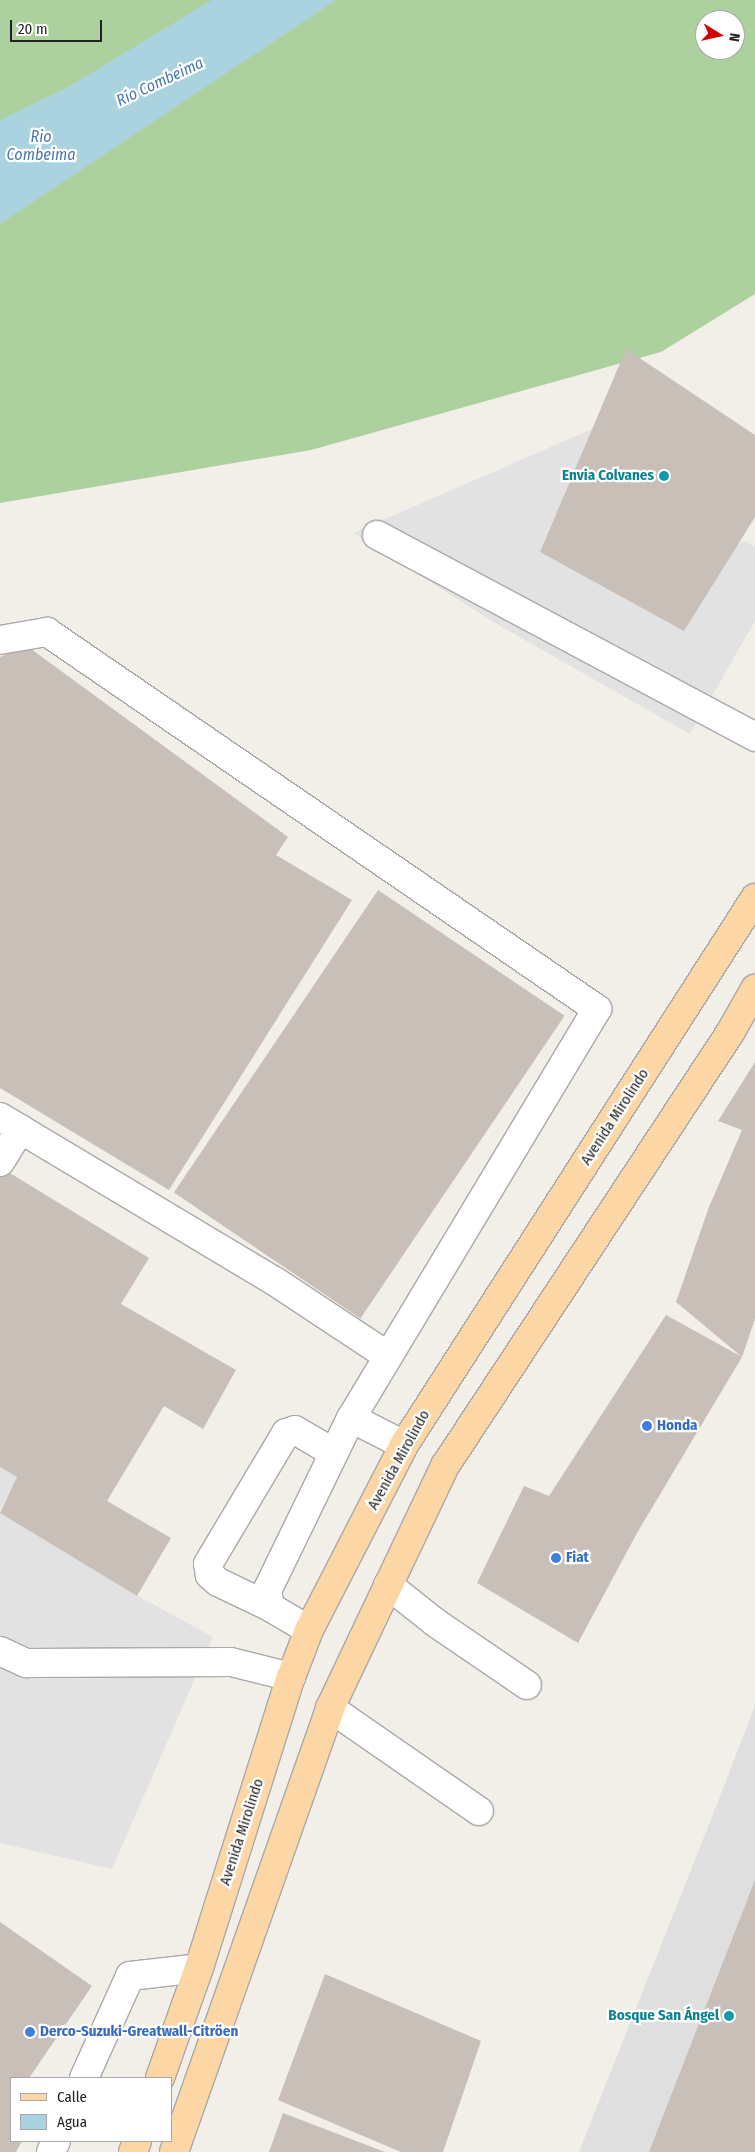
<!DOCTYPE html>
<html>
<head>
<meta charset="utf-8">
<style>
	body { margin:0 }
	#map { position:relative; width:755px; height:2152px; overflow:hidden; background:#f2efe9; font-family:"Fira Sans Condensed",sans-serif }
	div>[style] { position:absolute }
	.residential>* { inset:0; background:#e0dfdf }
	.forest>* { inset:0; background:#add19e }
	.parking>* { inset:0; background:#e2e2e2 }
	.water>* { inset:0; background:#aad3df }
	.building>* { inset:0; background:#c7bfb8; transform-origin:0 0 }
	.roads { filter:drop-shadow(1px 0 #a9a9a9) drop-shadow(-1px 0 #a9a9a9) drop-shadow(0 1px #a9a9a9) drop-shadow(0 -1px #a9a9a9) }
	.minor>* { height:28px; margin:-14px; padding:0 14px; transform-origin:14px; border-radius:14px; background:#fff }
	.major>* { height:28px; margin:-14px; padding:0 14px; transform-origin:14px; border-radius:14px; background:#fcd6a4 }
	.dots>* { width:14px; height:14px; translate:-50% -50%; box-sizing:border-box; border:2px solid #fff; border-radius:50% }
	span { translate:-50% -50%; white-space:nowrap; text-align:center; line-height:1.15; -webkit-text-stroke:4.5px #fff; paint-order:stroke }
	.culture-label { font-size:15px; color:#0d838f; font-weight:700 }
	.right { translate:-100% -50%; text-align:right }
	.street-label { font-size:15px; color:#222 }
	.shop-label { font-size:15px; color:#366cbe; font-weight:700 }
	.left { translate:0 -50%; text-align:left }
	.water-label { font-size:16px; color:#4a7aab; font-style:italic }
	.legend { position:absolute; left:10px; top:2077px; width:162px; height:65px; box-sizing:border-box; background:#fff; border:1px solid #a7a7a7; margin:0; padding:6px 9px; list-style:none; font-size:15px; color:#222 }
	.legend li { display:flex; align-items:center; gap:10px; height:25px }
	.legend b { width:25px; border:1px solid #a7a7a7 }
	.north { position:absolute; left:695px; top:10px; width:50px; height:50px; box-sizing:border-box; background:#fff; border:1px solid #a7a7a7; border-radius:50%; rotate:99deg; font-size:14px; font-weight:700; line-height:20px; text-align:center; color:#222 }
	.north::after { content:''; display:block; margin:auto; width:18px; height:22px; background:#d40000; clip-path:polygon(50% 0,100% 100%,50% 72%,0 100%) }
	.scale { position:absolute; left:10px; top:20px; width:92px; height:22px; box-sizing:border-box; border:2px solid #222; border-top:0; padding-left:6px; font-size:15px; line-height:18px; white-space:nowrap; color:#222; -webkit-text-stroke:4px #fff; paint-order:stroke }
</style>
</head>
<body>
<div id="map">
	<div class="residential">
		<div style="clip-path:polygon(755px 1705px,755px 2152px,579px 2152px,723px 1789px)"></div>
	</div>
	<div class="forest">
		<div style="clip-path:polygon(evenodd,0 0,755px 0,755px 294px,661px 352px,311px 450px,0 503px,0 0,705px 20px,735px 20px,735px 50px,705px 50px,705px 20px)"></div>
	</div>
	<div class="parking">
		<div style="clip-path:polygon(592px 429px,540px 552px,684px 630px,736px 544px,745px 541px,755px 547px,755px 621px,690px 734px,495px 623px,353px 533px)"></div>
		<div style="clip-path:polygon(0 1467px,17px 1477px,0 1511px)"></div>
		<div style="clip-path:polygon(0 1513px,127px 1590px,213px 1637px,112px 1869px,0 1843px)"></div>
	</div>
	<div class="water">
		<div style="clip-path:polygon(212px 0,336px 0,0 224px,0 120px,68px 87px)"></div>
	</div>
	<div class="building">
		<div style="clip-path:polygon(626px 349px,755px 435px,755px 517px,684px 631px,540px 552px)"></div>
		<div style="clip-path:polygon(27px 646px,288px 837px,276px 855px,352px 900px,169px 1190px,0 1088px,0 657px)"></div>
		<div style="left:378px;top:890px;width:225px;height:365px;rotate:34deg"></div>
		<div style="clip-path:polygon(755px 1062px,755px 1319px,742px 1357px,676px 1302px,709px 1207px,742px 1130px,718px 1121px)"></div>
		<div style="clip-path:polygon(0 1167px,149px 1258px,121px 1304px,236px 1370px,203px 1429px,164px 1406px,107px 1501px,171px 1538px,137px 1596px,0 1513px,17px 1477px,0 1467px)"></div>
		<div style="clip-path:polygon(666px 1315px,742px 1357px,637px 1533px,578px 1643px,477px 1583px,524px 1486px,549px 1496px)"></div>
		<div style="clip-path:polygon(755px 1880px,755px 2152px,649px 2152px)"></div>
		<div style="clip-path:polygon(0 1922px,92px 1986px,29px 2078px,11px 2078px,11px 2141px,22px 2141px,16px 2152px,0 2152px)"></div>
		<div style="clip-path:polygon(325px 1974px,481px 2041px,443px 2152px,401px 2152px,278px 2100px)"></div>
		<div style="clip-path:polygon(283px 2113px,385px 2152px,269px 2152px)"></div>
	</div>
	<div class="roads">
		<div class="minor">
			<div style="left:377px;top:535px;width:429px;rotate:28.1deg"></div>
			<div style="left:0;top:640px;width:48px;rotate:-9.7deg"></div>
			<div style="left:47px;top:632px;width:667px;rotate:34.43deg"></div>
			<div style="left:597px;top:1009px;width:477px;rotate:121deg"></div>
			<div style="left:351px;top:1418px;width:192px;rotate:115.9deg"></div>
			<div style="left:267px;top:1591px;width:16px;rotate:79deg"></div>
			<div style="left:270px;top:1607px;width:45px;rotate:30.5deg"></div>
			<div style="left:0;top:1117px;width:322px;rotate:30.9deg"></div>
			<div style="left:276px;top:1282px;width:134px;rotate:33.5deg"></div>
			<div style="left:0;top:1162px;width:39px;rotate:-58deg"></div>
			<div style="left:351px;top:1418px;width:59px;rotate:27deg"></div>
			<div style="left:388px;top:1585px;width:61px;rotate:38.4deg"></div>
			<div style="left:436px;top:1623px;width:110px;rotate:34.3deg"></div>
			<div style="left:270px;top:1607px;width:58px;rotate:-154.3deg"></div>
			<div style="left:218px;top:1582px;width:11px;rotate:-139deg"></div>
			<div style="left:210px;top:1575px;width:11px;rotate:-100deg"></div>
			<div style="left:208px;top:1564px;width:152px;rotate:-59.2deg"></div>
			<div style="left:286px;top:1433px;width:9px;rotate:-18deg"></div>
			<div style="left:295px;top:1430px;width:45px;rotate:30.5deg"></div>
			<div style="left:0;top:1651px;width:29px;rotate:25deg"></div>
			<div style="left:26px;top:1663px;width:205px;rotate:-0.3deg"></div>
			<div style="left:231px;top:1662px;width:62px;rotate:14deg"></div>
			<div style="left:330px;top:1708px;width:181px;rotate:34.7deg"></div>
			<div style="left:84px;top:2078px;width:112px;rotate:-65.7deg"></div>
			<div style="left:130px;top:1976px;width:69px;rotate:-6.6deg"></div>
			<div style="left:51px;top:2152px;width:12px;rotate:-66deg"></div>
		</div>
		<div class="major">
			<div style="left:160px;top:2078px;width:117px;rotate:-70.5deg"></div>
			<div style="left:199px;top:1968px;width:305px;rotate:-72.5deg"></div>
			<div style="left:291px;top:1677px;width:50px;rotate:-69deg"></div>
			<div style="left:309px;top:1630px;width:208px;rotate:-62.8deg"></div>
			<div style="left:404px;top:1445px;width:650px;rotate:-57.31deg"></div>
			<div style="left:133px;top:2152px;width:12px;rotate:-70deg"></div>
			<div style="left:174px;top:2152px;width:471px;rotate:-70.6deg"></div>
			<div style="left:330px;top:1708px;width:268px;rotate:-64.6deg"></div>
			<div style="left:445px;top:1466px;width:518px;rotate:-56.65deg"></div>
			<div style="left:730px;top:1033px;width:51px;rotate:-60.4deg"></div>
		</div>
	</div>
	<div class="dots">
		<div style="left:664px;top:476px;background:#0f9aa8"></div>
		<div style="left:647px;top:1426px;background:#3f7fe0"></div>
		<div style="left:556px;top:1558px;background:#3f7fe0"></div>
		<div style="left:729px;top:2016px;background:#0f9aa8"></div>
		<div style="left:30px;top:2032px;background:#3f7fe0"></div>
	</div>
	<div class="culture-label">
		<span class="right" style="left:654px;top:476px">Envia Colvanes</span>
		<span class="right" style="left:719px;top:2016px">Bosque San Ángel</span>
	</div>
	<div class="street-label">
		<span style="left:615px;top:1117px;rotate:-57deg">Avenida Mirolindo</span>
		<span style="left:399px;top:1460px;rotate:-61deg">Avenida Mirolindo</span>
		<span style="left:242px;top:1832px;rotate:-72deg">Avenida Mirolindo</span>
	</div>
	<div class="shop-label">
		<span class="left" style="left:657px;top:1426px">Honda</span>
		<span class="left" style="left:566px;top:1558px">Fiat</span>
		<span class="left" style="left:40px;top:2032px">Derco-Suzuki-Greatwall-Citröen</span>
	</div>
	<div class="water-label">
		<span style="left:160px;top:82px;rotate:-25deg">Río Combeima</span>
		<span style="left:41px;top:146px">Rio<br>Combeima</span>
	</div>
	<ul class="legend">
	<li><b style="height:6px;background:#fcd6a4"></b>Calle</li>
	<li><b style="height:14px;background:#aad3df"></b>Agua</li>
	</ul>
	<div class="north">N</div>
	<div class="scale">20 m</div>
</div>
</body>
</html>
